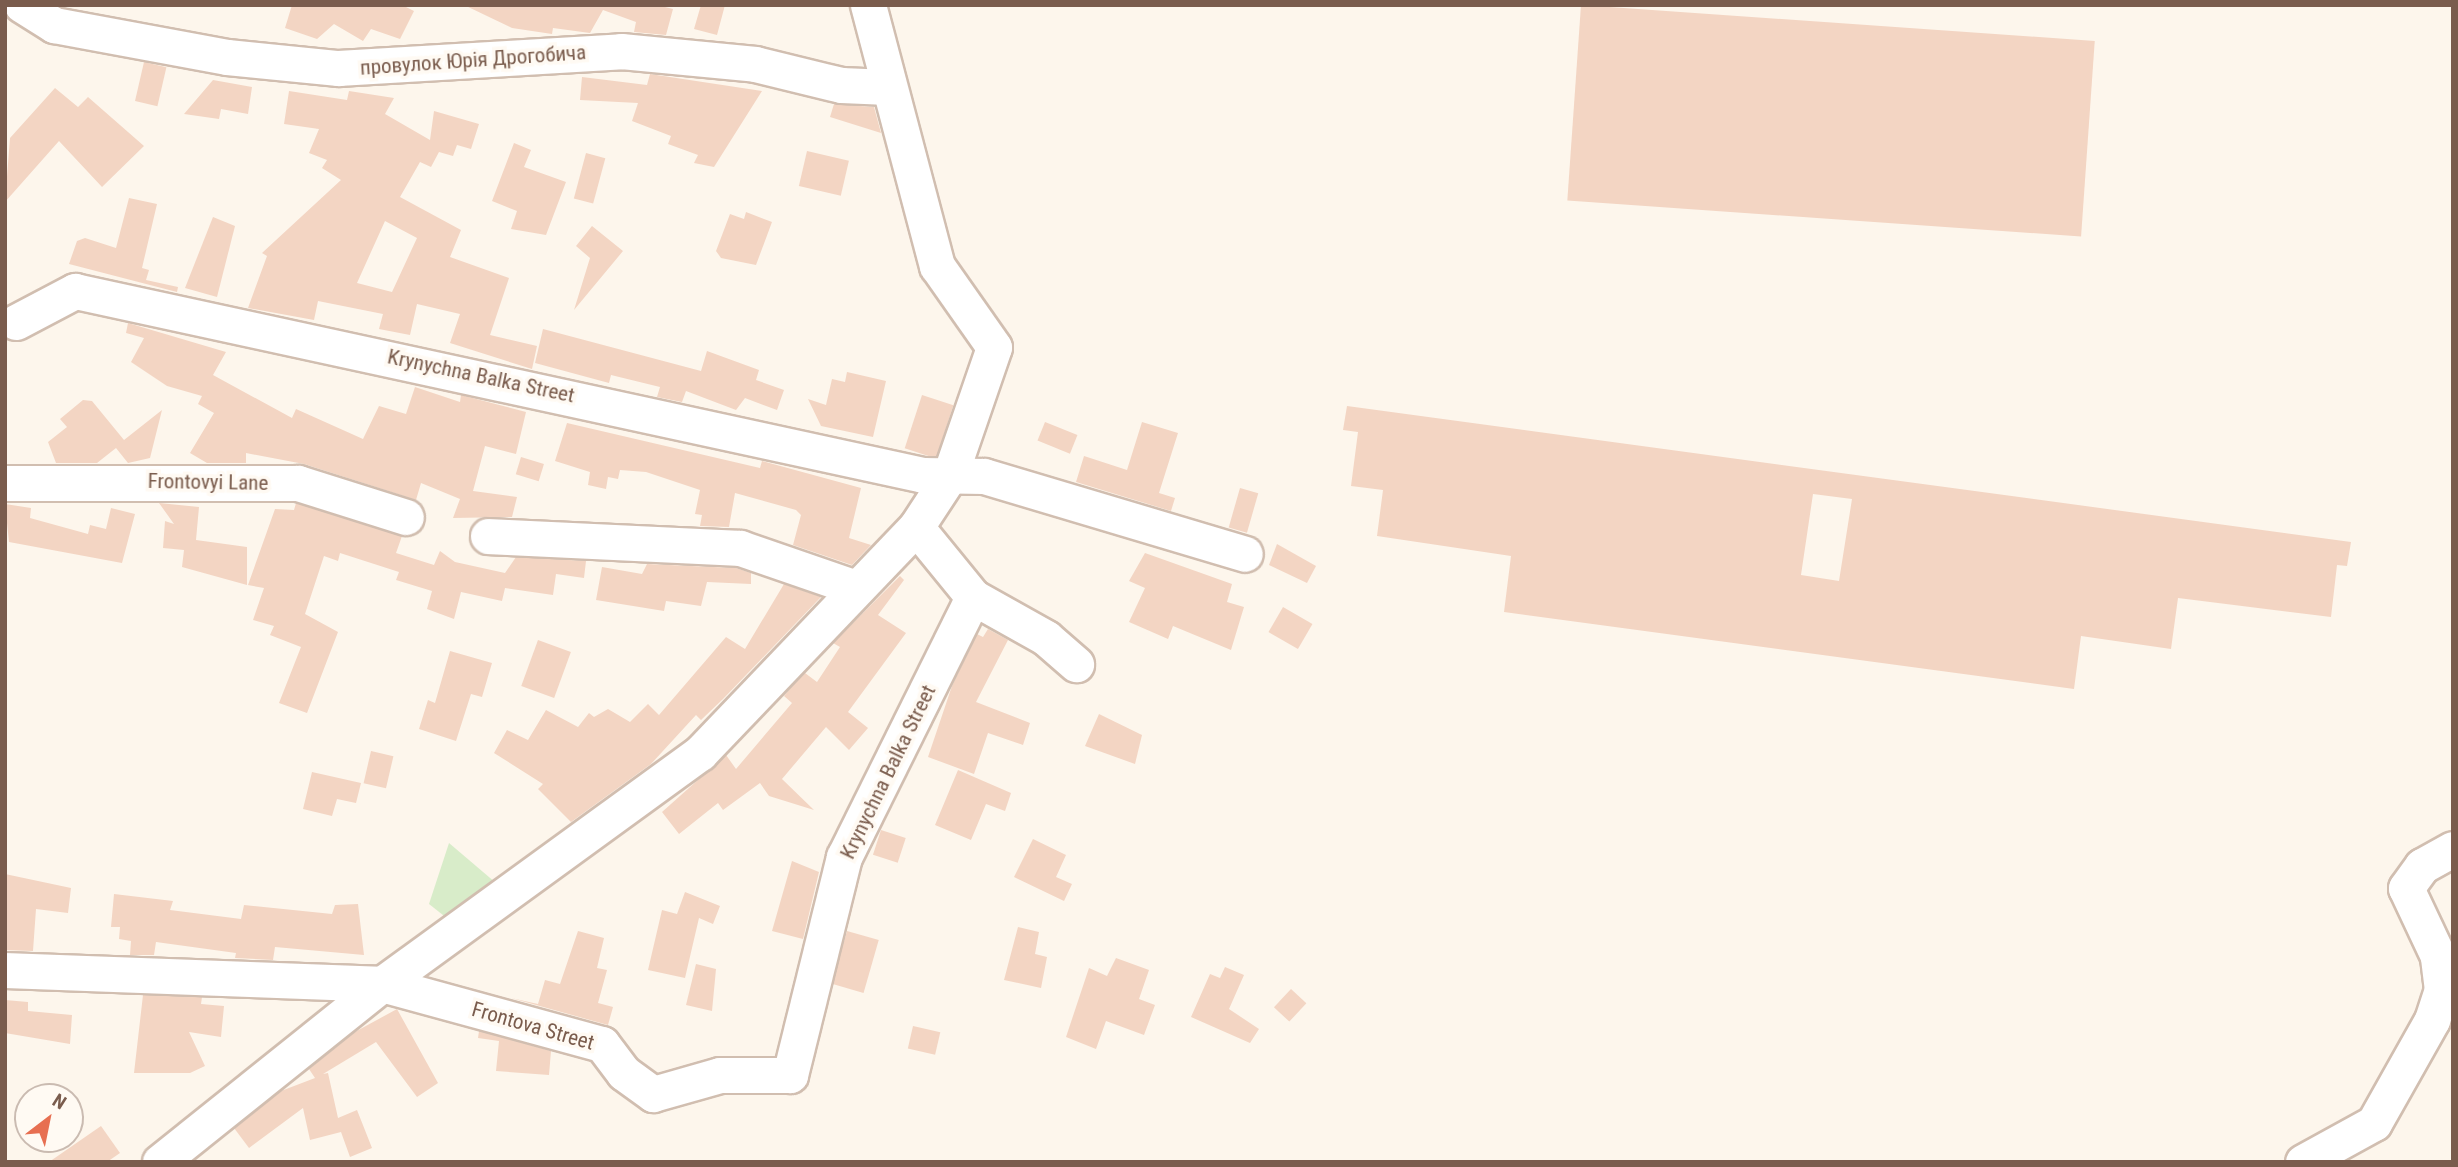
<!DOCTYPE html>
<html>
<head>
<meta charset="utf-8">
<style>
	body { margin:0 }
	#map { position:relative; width:2458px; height:1167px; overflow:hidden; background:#fdf6ec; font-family:"Roboto Condensed",sans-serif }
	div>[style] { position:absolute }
	.green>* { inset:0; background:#d8ecc9 }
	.building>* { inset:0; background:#f3d5c3; transform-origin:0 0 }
	.roads { filter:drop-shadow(2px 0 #d1beb0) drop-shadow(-2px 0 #d1beb0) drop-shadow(0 2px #d1beb0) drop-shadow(0 -2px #d1beb0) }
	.minor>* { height:35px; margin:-17.5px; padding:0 17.5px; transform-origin:17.5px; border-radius:17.5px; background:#fff }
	span { translate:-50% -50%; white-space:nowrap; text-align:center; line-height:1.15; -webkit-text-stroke:7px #fffaf3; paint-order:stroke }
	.street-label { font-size:21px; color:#7a5c4d }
	.frame { position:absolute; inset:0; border:7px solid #7a5c4d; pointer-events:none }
	.north { position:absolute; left:14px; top:1083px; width:70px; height:70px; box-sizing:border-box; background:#fffaf3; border:2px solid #cabbb1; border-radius:50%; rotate:32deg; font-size:19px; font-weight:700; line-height:28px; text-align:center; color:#7a5c4d }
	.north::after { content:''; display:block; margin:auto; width:24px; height:32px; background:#e76f51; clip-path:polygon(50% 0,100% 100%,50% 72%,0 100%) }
</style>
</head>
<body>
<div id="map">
	<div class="green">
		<div style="clip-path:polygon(449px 843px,496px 883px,448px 919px,429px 904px)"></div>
	</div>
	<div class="building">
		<div style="clip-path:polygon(292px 5px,402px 5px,414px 11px,400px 39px,371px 29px,363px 41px,334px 24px,317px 39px,285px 28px)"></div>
		<div style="clip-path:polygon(464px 5px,657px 5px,673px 9px,666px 35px,634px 32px,636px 22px,603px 10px,590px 33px,553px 28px,552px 34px,512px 28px)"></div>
		<div style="clip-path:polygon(701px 5px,725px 5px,717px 35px,694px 29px)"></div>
		<div style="left:1581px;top:5px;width:515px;height:196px;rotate:4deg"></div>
		<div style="left:144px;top:62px;width:23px;height:40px;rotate:13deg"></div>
		<div style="clip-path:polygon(650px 74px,762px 91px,714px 167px,694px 163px,698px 155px,668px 144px,671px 136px,632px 121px,638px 103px,580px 100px,582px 77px,647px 85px)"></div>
		<div style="clip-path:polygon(213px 80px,252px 87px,248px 114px,221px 109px,219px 119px,184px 114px)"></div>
		<div style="clip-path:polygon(55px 88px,78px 107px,88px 97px,144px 146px,102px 187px,59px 141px,5px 202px,10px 138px)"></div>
		<div style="clip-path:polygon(evenodd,289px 91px,347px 100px,349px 91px,394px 98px,385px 114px,430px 140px,434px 111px,479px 124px,471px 149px,457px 145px,453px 156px,439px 152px,431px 167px,420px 162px,400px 197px,461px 230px,450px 257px,509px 278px,490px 335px,537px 346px,532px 369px,450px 343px,460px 314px,417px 304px,410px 335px,379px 329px,383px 314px,318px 301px,314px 320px,248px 308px,267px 256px,262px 253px,341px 180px,322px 168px,327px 160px,309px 153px,319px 129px,284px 124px,289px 91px,385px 221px,417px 238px,392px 292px,357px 283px,385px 221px)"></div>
		<div style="clip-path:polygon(834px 104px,874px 107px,881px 133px,830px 117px)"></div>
		<div style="clip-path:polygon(514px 143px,531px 150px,524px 167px,566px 182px,546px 235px,511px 229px,517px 211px,492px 201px)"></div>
		<div style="left:807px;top:151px;width:43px;height:36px;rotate:13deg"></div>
		<div style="left:586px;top:153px;width:20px;height:47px;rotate:15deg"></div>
		<div style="clip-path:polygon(129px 198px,157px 204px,142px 268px,149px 270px,146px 280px,178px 287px,177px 292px,69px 264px,77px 241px,85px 238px,116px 248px)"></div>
		<div style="clip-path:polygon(746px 212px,772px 222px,756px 265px,721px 258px,716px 251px,730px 214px,744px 219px)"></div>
		<div style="clip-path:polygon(213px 217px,235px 226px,217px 297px,185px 288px)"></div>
		<div style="clip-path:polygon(592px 226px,623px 251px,574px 310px,590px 258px,576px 246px)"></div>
		<div style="clip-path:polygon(128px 323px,226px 352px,213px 375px,292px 418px,296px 409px,363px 439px,379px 406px,406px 414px,415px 387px,460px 402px,461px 395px,526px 412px,516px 454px,485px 446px,473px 491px,517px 497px,512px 517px,453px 518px,460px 499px,421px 483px,416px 500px,304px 464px,246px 453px,246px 463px,207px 463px,190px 453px,214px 413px,198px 404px,202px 396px,167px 386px,131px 362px,144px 338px,126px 333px)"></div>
		<div style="clip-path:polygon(543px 329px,701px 371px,707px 351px,759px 370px,756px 380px,784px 390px,777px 410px,745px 398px,736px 410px,686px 391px,682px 402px,657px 397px,660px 387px,611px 375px,609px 383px,535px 363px)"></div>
		<div style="clip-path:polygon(847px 372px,886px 381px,873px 437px,821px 426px,808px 399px,826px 405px,832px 379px,845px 382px)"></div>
		<div style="left:922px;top:395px;width:33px;height:56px;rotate:18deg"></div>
		<div style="clip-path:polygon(83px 400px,92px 401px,124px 440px,162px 410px,150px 458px,128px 463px,116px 448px,97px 463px,56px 463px,48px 442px,67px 427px,60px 419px)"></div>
		<div style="clip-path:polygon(evenodd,1347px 406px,2351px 542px,2347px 566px,2337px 565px,2331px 617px,2178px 598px,2171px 649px,2081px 636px,2074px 689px,1504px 612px,1511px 556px,1377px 536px,1383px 490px,1351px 486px,1358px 432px,1343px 430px,1347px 406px,1813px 494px,1852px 499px,1839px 581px,1801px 575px,1813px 494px)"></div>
		<div style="left:1045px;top:422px;width:35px;height:20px;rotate:22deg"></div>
		<div style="clip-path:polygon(1142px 422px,1178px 433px,1159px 493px,1175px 498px,1171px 511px,1076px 482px,1084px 456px,1127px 470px)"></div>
		<div style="clip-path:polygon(567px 423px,760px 468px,762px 461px,861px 488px,849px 538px,871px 545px,852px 565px,793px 545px,801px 515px,796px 510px,735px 493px,729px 527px,700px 526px,702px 515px,695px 514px,700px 490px,646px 472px,620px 470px,618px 479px,608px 477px,606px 489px,588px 485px,590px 472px,555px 461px)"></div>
		<div style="left:521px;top:457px;width:24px;height:18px;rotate:17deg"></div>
		<div style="left:1240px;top:488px;width:19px;height:41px;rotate:16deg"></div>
		<div style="clip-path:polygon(159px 503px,199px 507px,196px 540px,247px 547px,247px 585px,182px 567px,184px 550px,163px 548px,165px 521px,174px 524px)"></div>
		<div style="clip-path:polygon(296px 503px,402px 536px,396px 553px,434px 565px,440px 551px,455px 562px,505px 573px,516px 557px,586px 561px,584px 578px,556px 574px,553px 595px,505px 588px,502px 601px,461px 592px,454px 619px,427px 609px,432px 591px,396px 580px,399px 572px,340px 553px,338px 561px,324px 556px,305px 614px,338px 632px,307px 713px,279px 703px,301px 647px,270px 635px,274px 626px,253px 620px,264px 588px,248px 585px,275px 509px,294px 510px)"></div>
		<div style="clip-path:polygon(5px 504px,31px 508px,30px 518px,88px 534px,90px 525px,106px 529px,111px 508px,135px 514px,122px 563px,9px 542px)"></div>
		<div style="clip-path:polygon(1277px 544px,1316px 566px,1307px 583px,1269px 565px)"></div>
		<div style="clip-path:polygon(1145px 553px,1232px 584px,1227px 602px,1244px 607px,1231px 650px,1173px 626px,1168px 639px,1129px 622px,1145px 588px,1129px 581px)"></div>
		<div style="clip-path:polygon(647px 564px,736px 568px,751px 573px,751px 584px,707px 582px,701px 606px,666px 601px,664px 611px,596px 600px,602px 567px,642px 574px)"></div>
		<div style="clip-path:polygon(900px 576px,904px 580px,878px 615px,906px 633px,848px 712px,868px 728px,849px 750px,826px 727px,782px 779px,814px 810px,769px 796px,760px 783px,723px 810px,718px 803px,679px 834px,662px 812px,726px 755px,736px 769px,792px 703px,784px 696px,797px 680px,805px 673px,817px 682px,840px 647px,833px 643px)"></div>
		<div style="clip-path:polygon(784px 584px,821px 597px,723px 699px,701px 720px,696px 715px,651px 764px,571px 822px,538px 789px,543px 784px,494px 753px,507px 730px,528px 740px,546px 710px,578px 727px,589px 713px,594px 717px,608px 709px,630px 722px,648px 704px,659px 715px,726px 637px,745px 649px)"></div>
		<div style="left:1283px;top:607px;width:34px;height:29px;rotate:30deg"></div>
		<div style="clip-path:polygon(988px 629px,1008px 640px,976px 702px,1030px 723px,1023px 745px,988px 733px,974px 774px,928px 757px,952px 686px,977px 634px,983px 637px)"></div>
		<div style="left:538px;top:640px;width:35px;height:49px;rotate:20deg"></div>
		<div style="clip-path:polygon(450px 651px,492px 663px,482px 697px,471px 694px,456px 741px,419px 729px,428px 700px,435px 703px)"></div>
		<div style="clip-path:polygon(1099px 714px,1142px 735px,1135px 764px,1085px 746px)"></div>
		<div style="left:371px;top:751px;width:23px;height:33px;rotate:13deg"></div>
		<div style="clip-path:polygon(958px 770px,1011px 793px,1005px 811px,986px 804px,971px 840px,935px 825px)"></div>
		<div style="clip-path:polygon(312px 772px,361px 783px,356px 803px,337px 799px,332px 816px,303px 809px)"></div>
		<div style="left:881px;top:830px;width:26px;height:26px;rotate:18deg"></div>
		<div style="clip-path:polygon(1033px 839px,1066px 855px,1056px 877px,1072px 884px,1064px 901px,1014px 877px)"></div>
		<div style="clip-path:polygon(792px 861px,819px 872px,803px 939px,772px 931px)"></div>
		<div style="clip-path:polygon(5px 874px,71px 888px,68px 913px,36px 909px,33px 951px,5px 950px)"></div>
		<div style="clip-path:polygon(685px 892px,720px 906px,713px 924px,699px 918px,685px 978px,648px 970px,662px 910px,677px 914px)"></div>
		<div style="clip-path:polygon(114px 894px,173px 901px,170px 910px,241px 919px,244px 905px,332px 914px,335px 905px,358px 904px,364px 955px,275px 947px,273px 960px,235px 958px,236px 953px,156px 942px,154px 955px,130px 955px,131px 941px,119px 939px,120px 927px,111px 927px)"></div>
		<div style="clip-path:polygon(1018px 927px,1039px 932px,1035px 954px,1047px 957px,1041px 988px,1004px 980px)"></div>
		<div style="clip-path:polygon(578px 931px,604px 938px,597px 968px,607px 970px,598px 1003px,613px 1007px,608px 1025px,511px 998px,538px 1004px,545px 980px,560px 984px)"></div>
		<div style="left:847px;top:931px;width:33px;height:55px;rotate:16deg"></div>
		<div style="clip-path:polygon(1116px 958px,1149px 970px,1139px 999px,1155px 1005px,1144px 1035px,1106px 1021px,1096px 1049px,1066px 1037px,1089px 968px,1107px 976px)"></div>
		<div style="clip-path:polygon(696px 964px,716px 969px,712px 1011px,686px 1005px)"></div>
		<div style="clip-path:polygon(1225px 967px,1244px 975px,1229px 1009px,1259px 1029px,1250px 1043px,1191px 1017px,1210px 974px,1220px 978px)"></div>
		<div style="left:1291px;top:989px;width:21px;height:25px;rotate:43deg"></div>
		<div style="clip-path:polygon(143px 995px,202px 997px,201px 1004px,224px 1006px,221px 1037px,189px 1032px,205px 1066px,190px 1073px,134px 1073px)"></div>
		<div style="clip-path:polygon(5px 1000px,28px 1002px,28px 1011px,72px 1015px,70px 1044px,5px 1033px)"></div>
		<div style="clip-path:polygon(397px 1009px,438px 1083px,417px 1097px,376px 1042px,323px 1074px,328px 1073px,338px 1118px,357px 1110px,372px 1148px,350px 1157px,341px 1132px,310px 1140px,303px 1108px,249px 1148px,234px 1128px,281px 1091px,315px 1078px,309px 1069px,353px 1033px)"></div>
		<div style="left:913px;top:1026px;width:28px;height:23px;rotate:13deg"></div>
		<div style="clip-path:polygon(479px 1031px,551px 1051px,549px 1075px,496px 1071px,499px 1041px,478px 1038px)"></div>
		<div style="clip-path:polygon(101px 1126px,120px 1153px,107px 1162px,49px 1162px)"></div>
	</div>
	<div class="roads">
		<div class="minor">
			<div style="left:22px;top:5px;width:38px;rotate:32deg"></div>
			<div style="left:54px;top:25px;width:176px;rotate:10.5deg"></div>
			<div style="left:227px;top:57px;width:112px;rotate:5.7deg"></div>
			<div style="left:338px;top:68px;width:284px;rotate:-3.4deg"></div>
			<div style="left:621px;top:51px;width:135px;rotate:5.5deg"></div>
			<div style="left:755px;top:64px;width:89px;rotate:13.7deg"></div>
			<div style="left:841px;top:85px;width:47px;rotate:2.4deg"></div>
			<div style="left:16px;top:322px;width:67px;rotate:-27.7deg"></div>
			<div style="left:75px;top:291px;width:868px;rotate:12.24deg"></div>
			<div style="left:923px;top:475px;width:61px;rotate:0.9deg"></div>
			<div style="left:984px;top:476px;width:272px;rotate:16.6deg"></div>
			<div style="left:5px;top:483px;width:293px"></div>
			<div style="left:298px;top:483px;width:113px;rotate:17.5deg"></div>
			<div style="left:916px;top:527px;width:90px;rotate:50.8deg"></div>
			<div style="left:973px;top:597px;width:84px;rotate:29.3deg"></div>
			<div style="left:1046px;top:638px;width:40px;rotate:41deg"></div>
			<div style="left:488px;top:536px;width:252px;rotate:2.7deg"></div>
			<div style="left:740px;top:548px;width:123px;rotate:19deg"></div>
			<div style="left:5px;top:970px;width:377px;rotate:2.1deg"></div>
			<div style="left:382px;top:984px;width:228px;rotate:15.3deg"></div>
			<div style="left:602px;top:1044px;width:36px;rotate:53deg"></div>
			<div style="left:624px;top:1073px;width:36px;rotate:36deg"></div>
			<div style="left:653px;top:1094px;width:70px;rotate:-15.8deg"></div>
			<div style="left:720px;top:1075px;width:70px"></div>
			<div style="left:790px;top:1075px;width:225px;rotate:-76.1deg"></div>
			<div style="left:844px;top:857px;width:290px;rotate:-63.6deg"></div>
			<div style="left:160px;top:1162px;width:285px;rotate:-38.7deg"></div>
			<div style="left:382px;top:984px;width:393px;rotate:-36deg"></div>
			<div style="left:700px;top:753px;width:313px;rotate:-46.3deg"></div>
			<div style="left:916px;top:527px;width:62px;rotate:-56.8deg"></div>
			<div style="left:950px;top:475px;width:135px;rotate:-71deg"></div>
			<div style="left:994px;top:347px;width:99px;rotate:-125.1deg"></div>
			<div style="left:937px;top:266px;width:270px;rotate:-104.8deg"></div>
			<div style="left:2303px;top:1162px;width:81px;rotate:-28.8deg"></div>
			<div style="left:2374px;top:1123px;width:118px;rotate:-60.6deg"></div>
			<div style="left:2432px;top:1020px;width:32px;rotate:-72deg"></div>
			<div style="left:2442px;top:990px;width:34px;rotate:-97deg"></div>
			<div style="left:2438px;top:956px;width:75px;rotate:-115.2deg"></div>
			<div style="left:2406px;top:888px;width:27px;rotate:-54deg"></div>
			<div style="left:2422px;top:866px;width:35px;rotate:-29deg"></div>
		</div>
	</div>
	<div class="street-label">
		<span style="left:473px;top:60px;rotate:-4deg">провулок Юрія Дрогобича</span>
		<span style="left:481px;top:376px;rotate:12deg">Krynychna Balka Street</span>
		<span style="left:208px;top:482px;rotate:1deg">Frontovyi Lane</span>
		<span style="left:888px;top:772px;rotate:-64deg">Krynychna Balka Street</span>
		<span style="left:533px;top:1026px;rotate:16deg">Frontova Street</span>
	</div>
	<div class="frame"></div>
	<div class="north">N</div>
</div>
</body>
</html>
